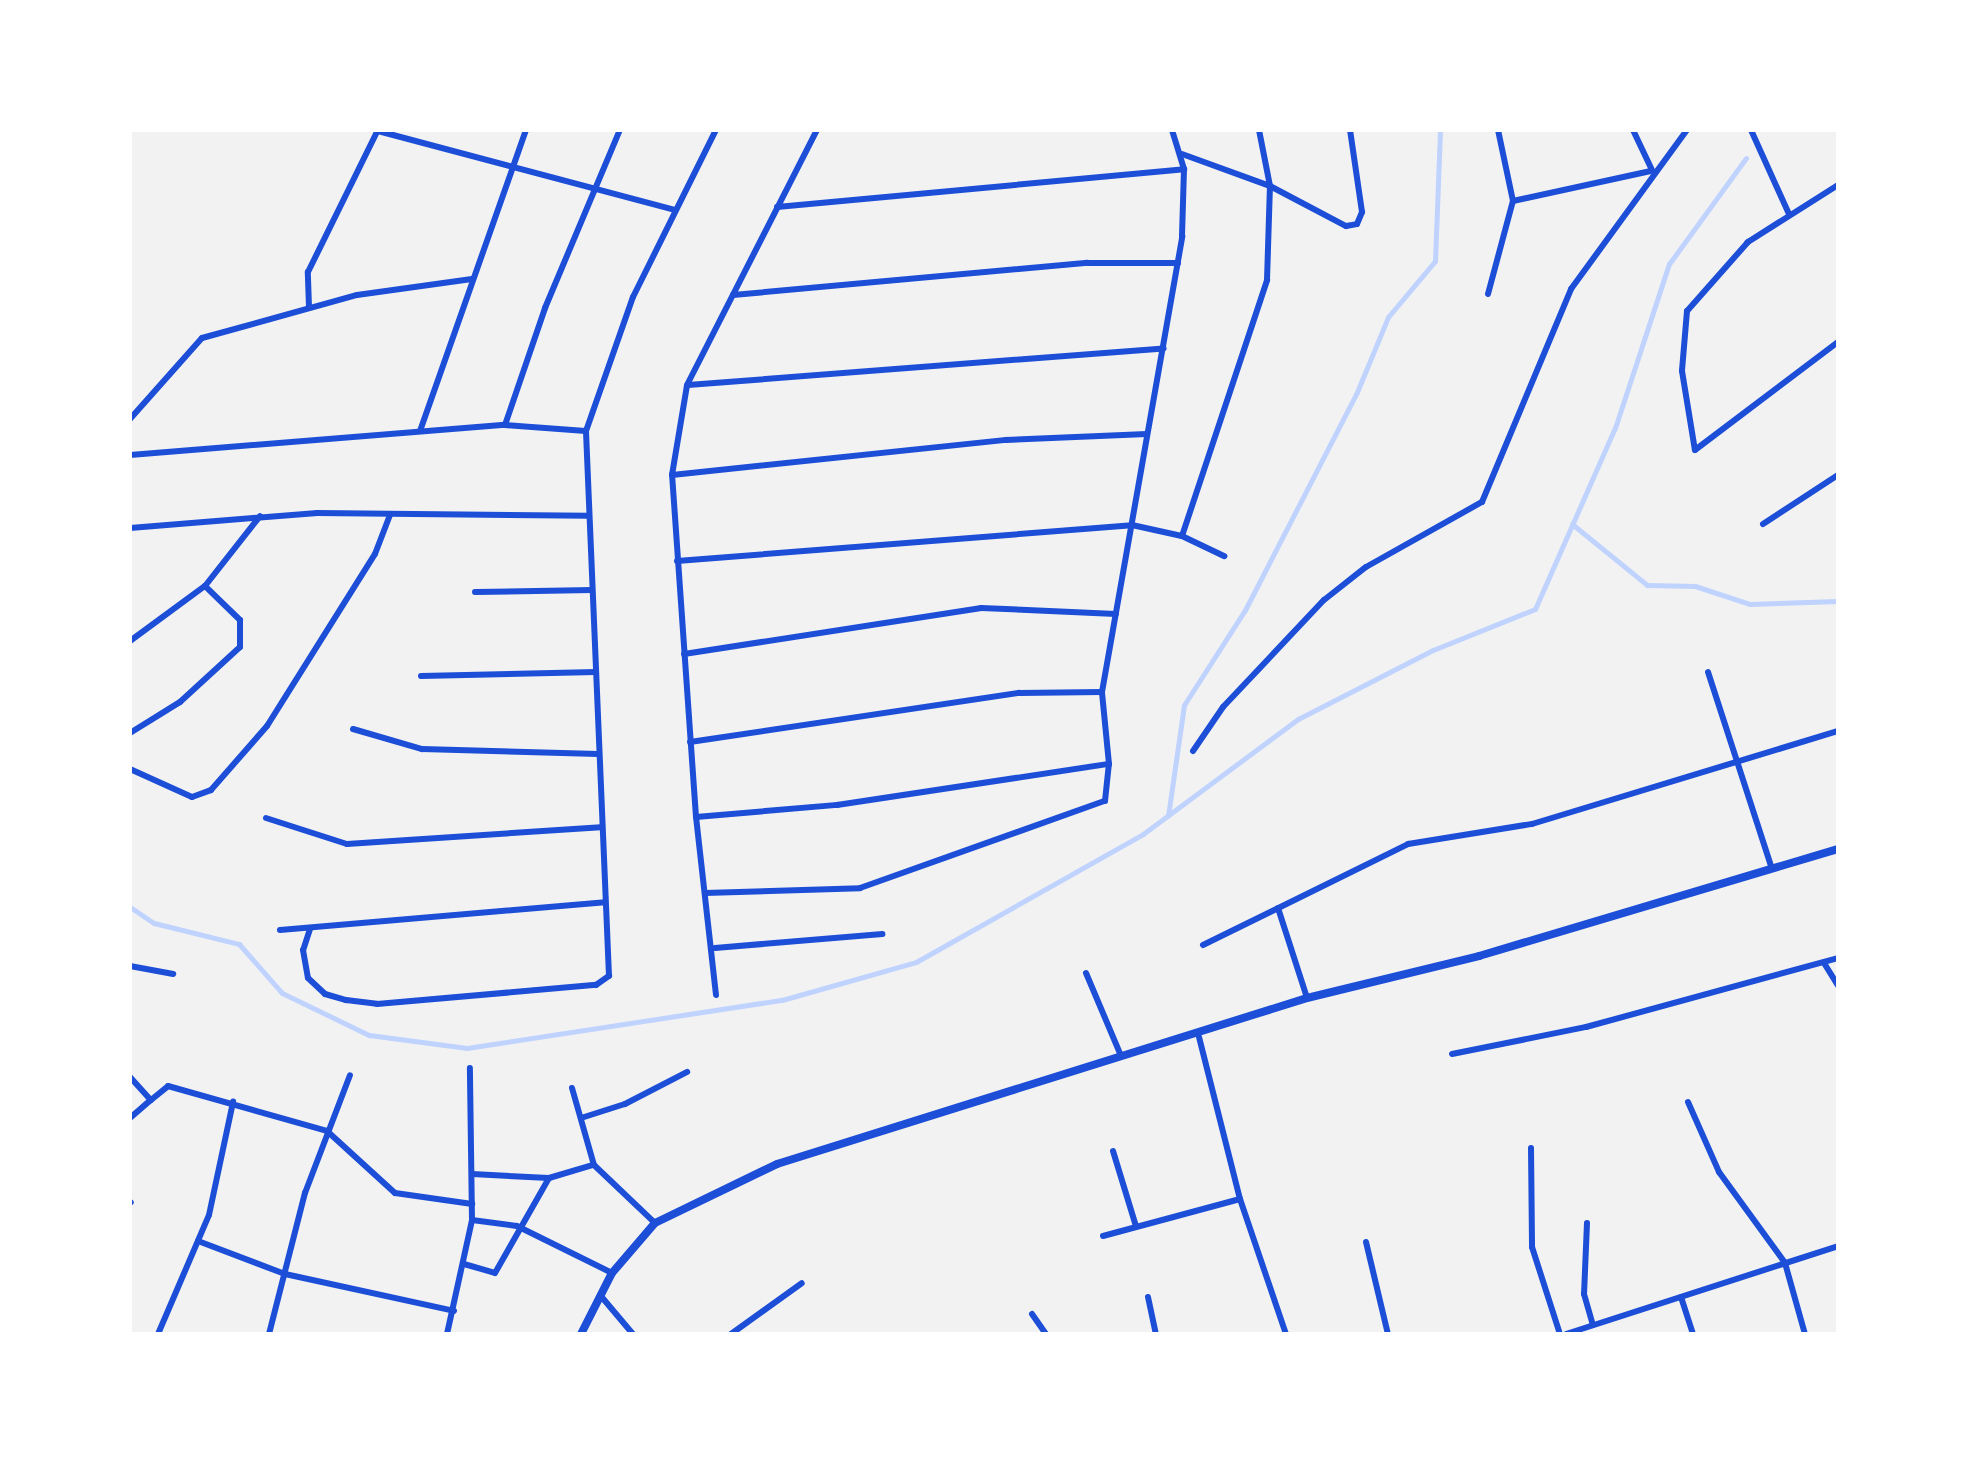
<!DOCTYPE html>
<html>
<head>
<meta charset="utf-8">
<style>
	body { margin:0 }
	#map { position:relative; width:1968px; height:1464px; overflow:hidden; background:#f2f2f2; font-family:"Exo 2",sans-serif }
	div>[style] { position:absolute }
	.stream>* { height:5px; margin:-2.5px; padding:0 2.5px; transform-origin:2.5px; border-radius:2.5px; background:#bfd3fe }
	.minor>* { height:6px; margin:-3px; padding:0 3px; transform-origin:3px; border-radius:3px; background:#1d4ed8 }
	.tertiary>* { height:8px; margin:-4px; padding:0 4px; transform-origin:4px; border-radius:4px; background:#1d4ed8 }
	span { translate:-50% -50%; white-space:nowrap; text-align:center; line-height:1.15; -webkit-text-stroke:8px #fff; paint-order:stroke }
	.frame { position:absolute; inset:0; border:132px solid #fff; pointer-events:none }
</style>
</head>
<body>
<div id="map">
	<div class="stream">
		<div style="left:1572px;top:524px;width:97px;rotate:39.1deg"></div>
		<div style="left:1647px;top:585px;width:48px;rotate:1.2deg"></div>
		<div style="left:1695px;top:586px;width:58px;rotate:18.1deg"></div>
		<div style="left:1750px;top:604px;width:88px;rotate:-2deg"></div>
		<div style="left:1168px;top:816px;width:112px;rotate:-81.8deg"></div>
		<div style="left:1184px;top:705px;width:113px;rotate:-57.3deg"></div>
		<div style="left:1245px;top:610px;width:245px;rotate:-62.8deg"></div>
		<div style="left:1357px;top:392px;width:81px;rotate:-67.5deg"></div>
		<div style="left:1388px;top:317px;width:73px;rotate:-50deg"></div>
		<div style="left:1435px;top:261px;width:131px;rotate:-87.8deg"></div>
		<div style="left:130px;top:907px;width:29px;rotate:34deg"></div>
		<div style="left:154px;top:923px;width:88px;rotate:13.9deg"></div>
		<div style="left:239px;top:944px;width:65px;rotate:48.7deg"></div>
		<div style="left:282px;top:993px;width:97px;rotate:25.8deg"></div>
		<div style="left:369px;top:1035px;width:99px;rotate:7.6deg"></div>
		<div style="left:467px;top:1048px;width:319px;rotate:-8.7deg"></div>
		<div style="left:782px;top:1000px;width:139px;rotate:-15.8deg"></div>
		<div style="left:916px;top:962px;width:261px;rotate:-29.4deg"></div>
		<div style="left:1143px;top:834px;width:193px;rotate:-36.6deg"></div>
		<div style="left:1298px;top:719px;width:152px;rotate:-27.1deg"></div>
		<div style="left:1433px;top:650px;width:110px;rotate:-21.9deg"></div>
		<div style="left:1535px;top:609px;width:198px;rotate:-66.2deg"></div>
		<div style="left:1615px;top:428px;width:173px;rotate:-71.8deg"></div>
		<div style="left:1669px;top:264px;width:131px;rotate:-54deg"></div>
	</div>
	<div class="minor">
		<div style="left:1633px;top:130px;width:44px;rotate:64.6deg"></div>
		<div style="left:1751px;top:130px;width:92px;rotate:65.7deg"></div>
		<div style="left:378px;top:131px;width:306px;rotate:14.9deg"></div>
		<div style="left:1182px;top:154px;width:94px;rotate:20deg"></div>
		<div style="left:1270px;top:186px;width:86px;rotate:27.8deg"></div>
		<div style="left:1346px;top:226px;width:11px;rotate:-10deg"></div>
		<div style="left:1357px;top:224px;width:13px;rotate:-67deg"></div>
		<div style="left:1362px;top:212px;width:83px;rotate:-98.3deg"></div>
		<div style="left:1838px;top:185px;width:107px;rotate:147.7deg"></div>
		<div style="left:1748px;top:242px;width:92px;rotate:131.5deg"></div>
		<div style="left:1687px;top:311px;width:60px;rotate:94.8deg"></div>
		<div style="left:1682px;top:371px;width:80px;rotate:80.7deg"></div>
		<div style="left:1695px;top:450px;width:179px;rotate:-37.1deg"></div>
		<div style="left:1513px;top:201px;width:141px;rotate:-12.3deg"></div>
		<div style="left:777px;top:207px;width:409px;rotate:-5.3deg"></div>
		<div style="left:1488px;top:294px;width:96px;rotate:-75deg"></div>
		<div style="left:1513px;top:201px;width:73px;rotate:-101.9deg"></div>
		<div style="left:733px;top:295px;width:356px;rotate:-5.2deg"></div>
		<div style="left:1088px;top:263px;width:90px"></div>
		<div style="left:309px;top:307px;width:35px;rotate:-92deg"></div>
		<div style="left:308px;top:272px;width:158px;rotate:-63.8deg"></div>
		<div style="left:688px;top:385px;width:477px;rotate:-4.4deg"></div>
		<div style="left:130px;top:419px;width:108px;rotate:-48.4deg"></div>
		<div style="left:202px;top:338px;width:161px;rotate:-15.5deg"></div>
		<div style="left:357px;top:295px;width:116px;rotate:-7.9deg"></div>
		<div style="left:505px;top:425px;width:124px;rotate:-71.1deg"></div>
		<div style="left:545px;top:308px;width:193px;rotate:-67.2deg"></div>
		<div style="left:420px;top:431px;width:319px;rotate:-70.6deg"></div>
		<div style="left:130px;top:455px;width:376px;rotate:-4.6deg"></div>
		<div style="left:505px;top:425px;width:81px;rotate:4.2deg"></div>
		<div style="left:672px;top:475px;width:336px;rotate:-6deg"></div>
		<div style="left:1006px;top:440px;width:141px;rotate:-2.4deg"></div>
		<div style="left:1763px;top:524px;width:90px;rotate:-33.2deg"></div>
		<div style="left:130px;top:528px;width:188px;rotate:-4.6deg"></div>
		<div style="left:317px;top:513px;width:272px;rotate:0.6deg"></div>
		<div style="left:1182px;top:536px;width:270px;rotate:-71.6deg"></div>
		<div style="left:1267px;top:280px;width:94px;rotate:-88.2deg"></div>
		<div style="left:1270px;top:186px;width:57px;rotate:-101.1deg"></div>
		<div style="left:677px;top:561px;width:456px;rotate:-4.5deg"></div>
		<div style="left:1132px;top:525px;width:51px;rotate:12.4deg"></div>
		<div style="left:1182px;top:536px;width:47px;rotate:25.5deg"></div>
		<div style="left:475px;top:592px;width:117px;rotate:-1deg"></div>
		<div style="left:130px;top:641px;width:93px;rotate:-36.3deg"></div>
		<div style="left:205px;top:586px;width:89px;rotate:-51.8deg"></div>
		<div style="left:684px;top:654px;width:301px;rotate:-8.8deg"></div>
		<div style="left:981px;top:608px;width:135px;rotate:2.5deg"></div>
		<div style="left:1708px;top:672px;width:204px;rotate:72deg"></div>
		<div style="left:421px;top:676px;width:175px;rotate:-1.3deg"></div>
		<div style="left:353px;top:729px;width:72px;rotate:16.2deg"></div>
		<div style="left:422px;top:749px;width:176px;rotate:1.6deg"></div>
		<div style="left:130px;top:733px;width:59px;rotate:-31.8deg"></div>
		<div style="left:180px;top:702px;width:81px;rotate:-42.5deg"></div>
		<div style="left:240px;top:647px;width:27px;rotate:-90deg"></div>
		<div style="left:240px;top:620px;width:49px;rotate:-135.8deg"></div>
		<div style="left:690px;top:742px;width:333px;rotate:-8.5deg"></div>
		<div style="left:1019px;top:693px;width:83px;rotate:-0.7deg"></div>
		<div style="left:1193px;top:751px;width:53px;rotate:-55.7deg"></div>
		<div style="left:1223px;top:707px;width:147px;rotate:-46.7deg"></div>
		<div style="left:1324px;top:600px;width:53px;rotate:-38.2deg"></div>
		<div style="left:1366px;top:567px;width:133px;rotate:-29.3deg"></div>
		<div style="left:1482px;top:502px;width:231px;rotate:-67.3deg"></div>
		<div style="left:1571px;top:289px;width:197px;rotate:-53.9deg"></div>
		<div style="left:130px;top:769px;width:68px;rotate:24.3deg"></div>
		<div style="left:192px;top:797px;width:20px;rotate:-20deg"></div>
		<div style="left:211px;top:790px;width:85px;rotate:-48.8deg"></div>
		<div style="left:267px;top:726px;width:203px;rotate:-57.9deg"></div>
		<div style="left:375px;top:554px;width:42px;rotate:-69deg"></div>
		<div style="left:696px;top:817px;width:142px;rotate:-4.9deg"></div>
		<div style="left:837px;top:805px;width:275px;rotate:-8.6deg"></div>
		<div style="left:266px;top:818px;width:85px;rotate:17.8deg"></div>
		<div style="left:347px;top:844px;width:254px;rotate:-3.8deg"></div>
		<div style="left:705px;top:893px;width:155px;rotate:-1.8deg"></div>
		<div style="left:860px;top:888px;width:260px;rotate:-19.6deg"></div>
		<div style="left:1105px;top:801px;width:37px;rotate:-84deg"></div>
		<div style="left:1109px;top:764px;width:72px;rotate:-95.6deg"></div>
		<div style="left:1102px;top:692px;width:463px;rotate:-80deg"></div>
		<div style="left:1182px;top:236px;width:67px;rotate:-88.3deg"></div>
		<div style="left:1184px;top:169px;width:41px;rotate:-107.1deg"></div>
		<div style="left:1278px;top:908px;width:95px;rotate:72.1deg"></div>
		<div style="left:310px;top:929px;width:22px;rotate:108deg"></div>
		<div style="left:303px;top:950px;width:28px;rotate:80deg"></div>
		<div style="left:308px;top:978px;width:23px;rotate:43deg"></div>
		<div style="left:325px;top:994px;width:22px;rotate:16deg"></div>
		<div style="left:346px;top:1000px;width:31px;rotate:7deg"></div>
		<div style="left:377px;top:1004px;width:220px;rotate:-5deg"></div>
		<div style="left:596px;top:985px;width:16px;rotate:-35deg"></div>
		<div style="left:609px;top:976px;width:545px;rotate:-92.42deg"></div>
		<div style="left:586px;top:431px;width:142px;rotate:-70.7deg"></div>
		<div style="left:633px;top:297px;width:186px;rotate:-63.6deg"></div>
		<div style="left:280px;top:930px;width:326px;rotate:-4.9deg"></div>
		<div style="left:1203px;top:945px;width:229px;rotate:-26.2deg"></div>
		<div style="left:1408px;top:844px;width:126px;rotate:-9.2deg"></div>
		<div style="left:1532px;top:824px;width:320px;rotate:-16.9deg"></div>
		<div style="left:715px;top:948px;width:168px;rotate:-4.8deg"></div>
		<div style="left:1824px;top:963px;width:26px;rotate:58deg"></div>
		<div style="left:130px;top:966px;width:44px;rotate:10.5deg"></div>
		<div style="left:1086px;top:973px;width:90px;rotate:67.1deg"></div>
		<div style="left:716px;top:995px;width:179px;rotate:-96.4deg"></div>
		<div style="left:696px;top:817px;width:343px;rotate:-94deg"></div>
		<div style="left:672px;top:475px;width:91px;rotate:-80.5deg"></div>
		<div style="left:687px;top:385px;width:286px;rotate:-63deg"></div>
		<div style="left:1199px;top:1037px;width:167px;rotate:75.8deg"></div>
		<div style="left:1240px;top:1199px;width:143px;rotate:71.2deg"></div>
		<div style="left:1452px;top:1054px;width:137px;rotate:-11.4deg"></div>
		<div style="left:1586px;top:1027px;width:261px;rotate:-15.3deg"></div>
		<div style="left:130px;top:1077px;width:31px;rotate:48deg"></div>
		<div style="left:151px;top:1100px;width:22px;rotate:-39deg"></div>
		<div style="left:168px;top:1086px;width:165px;rotate:15.8deg"></div>
		<div style="left:327px;top:1131px;width:92px;rotate:42.4deg"></div>
		<div style="left:395px;top:1193px;width:78px;rotate:8.1deg"></div>
		<div style="left:572px;top:1088px;width:80px;rotate:74.1deg"></div>
		<div style="left:594px;top:1165px;width:84px;rotate:43.6deg"></div>
		<div style="left:1688px;top:1102px;width:77px;rotate:66.1deg"></div>
		<div style="left:1719px;top:1172px;width:112px;rotate:54deg"></div>
		<div style="left:1785px;top:1263px;width:74px;rotate:74.3deg"></div>
		<div style="left:130px;top:1118px;width:28px;rotate:-41deg"></div>
		<div style="left:581px;top:1118px;width:46px;rotate:-17.7deg"></div>
		<div style="left:625px;top:1104px;width:70px;rotate:-27.3deg"></div>
		<div style="left:1531px;top:1148px;width:99px;rotate:89.4deg"></div>
		<div style="left:1532px;top:1247px;width:91px;rotate:72.2deg"></div>
		<div style="left:1113px;top:1151px;width:78px;rotate:73deg"></div>
		<div style="left:472px;top:1174px;width:77px;rotate:3deg"></div>
		<div style="left:549px;top:1178px;width:46px;rotate:-16.5deg"></div>
		<div style="left:130px;top:1203px;width:1px;rotate:-45deg"></div>
		<div style="left:472px;top:1220px;width:45px;rotate:7.6deg"></div>
		<div style="left:517px;top:1226px;width:106px;rotate:26.3deg"></div>
		<div style="left:1587px;top:1223px;width:71px;rotate:92.4deg"></div>
		<div style="left:1584px;top:1294px;width:32px;rotate:74deg"></div>
		<div style="left:1103px;top:1236px;width:142px;rotate:-15.1deg"></div>
		<div style="left:198px;top:1241px;width:93px;rotate:20.8deg"></div>
		<div style="left:285px;top:1274px;width:173px;rotate:12.3deg"></div>
		<div style="left:1366px;top:1242px;width:95px;rotate:76.6deg"></div>
		<div style="left:464px;top:1264px;width:32px;rotate:16deg"></div>
		<div style="left:495px;top:1273px;width:109px;rotate:-60.4deg"></div>
		<div style="left:600px;top:1295px;width:51px;rotate:49.8deg"></div>
		<div style="left:1148px;top:1297px;width:38px;rotate:78deg"></div>
		<div style="left:1681px;top:1297px;width:39px;rotate:72deg"></div>
		<div style="left:1032px;top:1314px;width:24px;rotate:55deg"></div>
		<div style="left:158px;top:1334px;width:129px;rotate:-66.8deg"></div>
		<div style="left:209px;top:1215px;width:116px;rotate:-78deg"></div>
		<div style="left:269px;top:1334px;width:146px;rotate:-75.7deg"></div>
		<div style="left:305px;top:1193px;width:126px;rotate:-69.1deg"></div>
		<div style="left:447px;top:1334px;width:117px;rotate:-77.6deg"></div>
		<div style="left:472px;top:1220px;width:152px;rotate:-90.8deg"></div>
		<div style="left:731px;top:1334px;width:87px;rotate:-35.7deg"></div>
		<div style="left:1566px;top:1334px;width:286px;rotate:-17.9deg"></div>
	</div>
	<div class="tertiary">
		<div style="left:581px;top:1334px;width:68px;rotate:-63.1deg"></div>
		<div style="left:612px;top:1273px;width:66px;rotate:-49.3deg"></div>
		<div style="left:655px;top:1223px;width:136px;rotate:-25.8deg"></div>
		<div style="left:777px;top:1164px;width:555px;rotate:-17.39deg"></div>
		<div style="left:1307px;top:998px;width:177px;rotate:-13.7deg"></div>
		<div style="left:1479px;top:956px;width:375px;rotate:-16.6deg"></div>
	</div>
	<div class="frame"></div>
</div>
</body>
</html>
